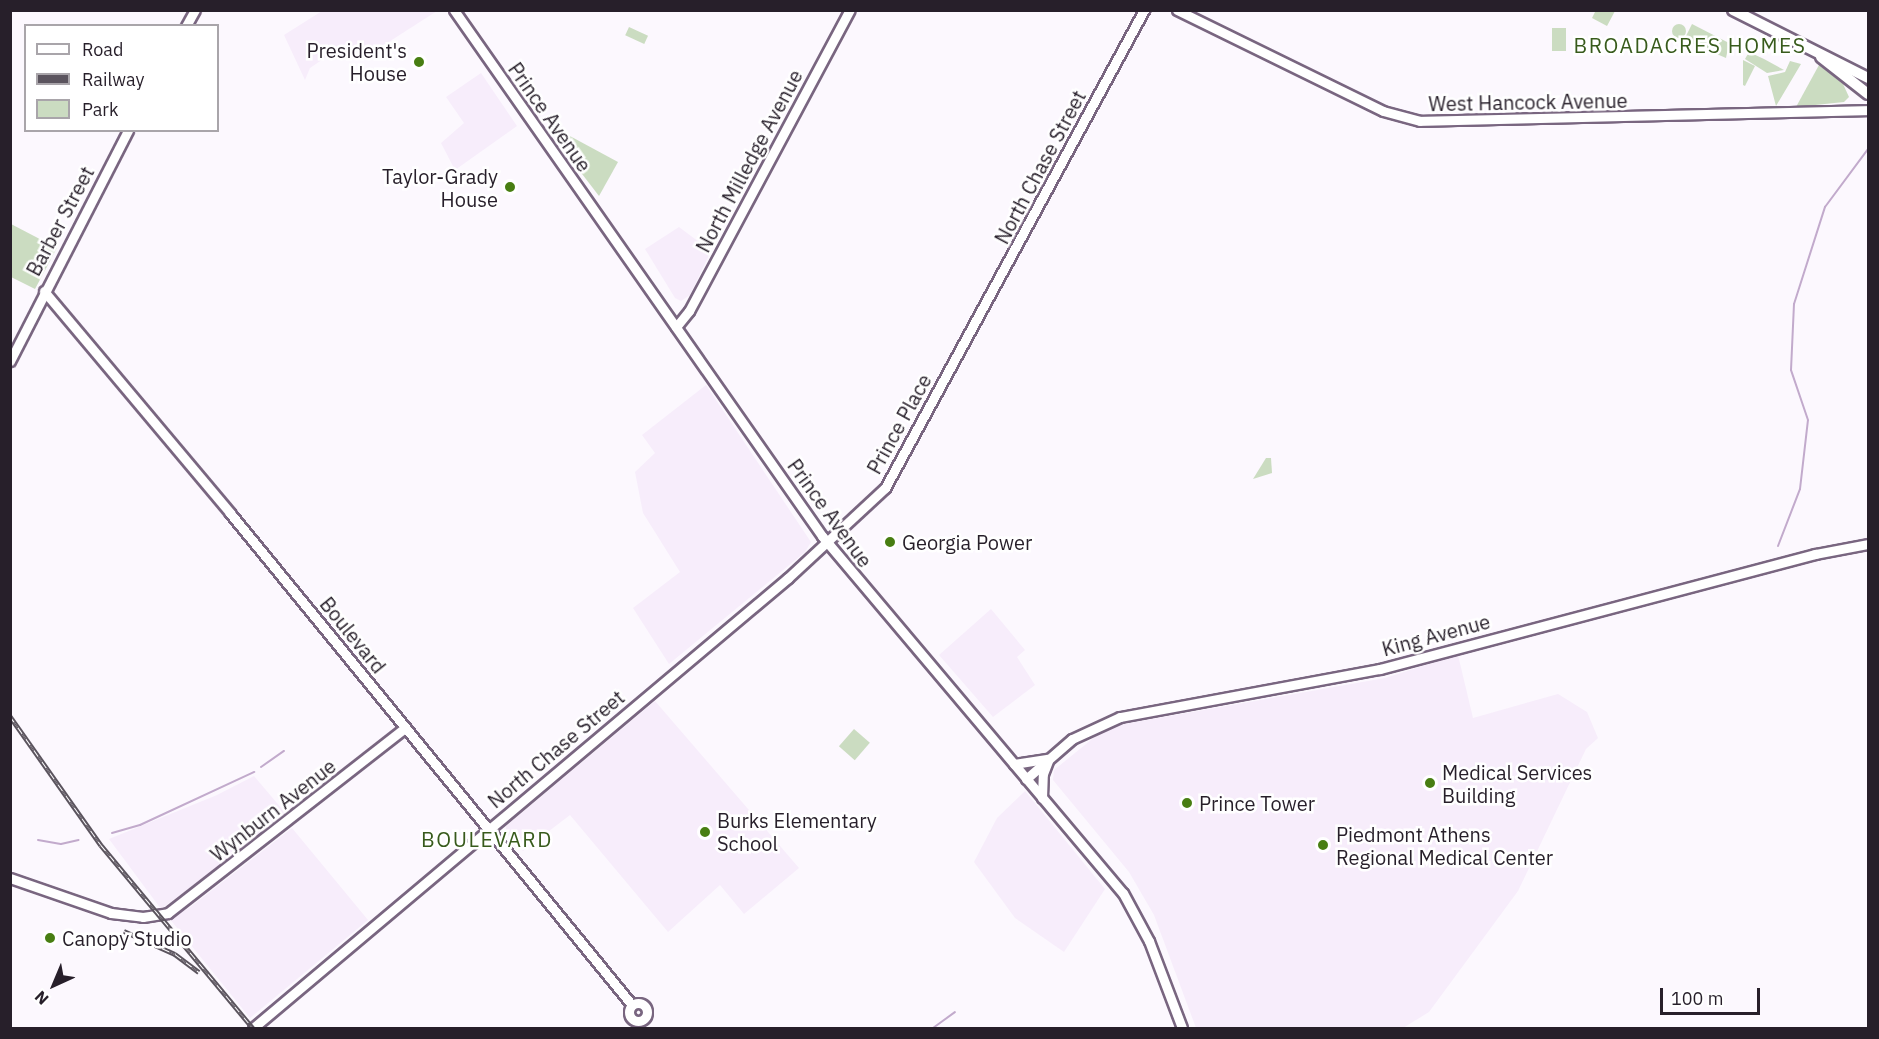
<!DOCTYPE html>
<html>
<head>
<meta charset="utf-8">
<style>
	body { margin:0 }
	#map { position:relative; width:1879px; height:1039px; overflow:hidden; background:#fcf8fe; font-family:"IBM Plex Sans",sans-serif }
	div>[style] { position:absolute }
	.built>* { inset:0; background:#f7edfb }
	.green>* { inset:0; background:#cbdcc1; transform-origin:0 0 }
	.round { border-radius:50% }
	.stream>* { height:2px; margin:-1px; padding:0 1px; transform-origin:1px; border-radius:1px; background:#c2aacc }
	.roads { filter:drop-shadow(2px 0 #796680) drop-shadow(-2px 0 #796680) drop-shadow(0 2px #796680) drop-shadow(0 -2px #796680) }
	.secondary>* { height:9px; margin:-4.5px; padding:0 4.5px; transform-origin:4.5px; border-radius:4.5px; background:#fff }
	.secondary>.ring { margin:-4.5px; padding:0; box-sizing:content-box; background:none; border:9px solid #fff; border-radius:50% }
	.primary>* { height:10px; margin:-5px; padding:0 5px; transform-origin:5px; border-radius:5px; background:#fff }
	.rail>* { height:4.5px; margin-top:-2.25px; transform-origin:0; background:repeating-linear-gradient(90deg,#fff 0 7px,#5b545e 0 14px); box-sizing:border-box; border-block:2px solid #5b545e }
	.dots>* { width:16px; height:16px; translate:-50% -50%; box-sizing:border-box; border:3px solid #fff; border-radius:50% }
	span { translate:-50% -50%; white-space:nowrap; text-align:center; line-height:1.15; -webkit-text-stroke:5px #fff; paint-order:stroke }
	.poi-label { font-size:20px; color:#271f2a }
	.right { translate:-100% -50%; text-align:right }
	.left { translate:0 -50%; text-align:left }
	.street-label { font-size:20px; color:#271f2a }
	.neighbourhood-label { font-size:21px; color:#385b1c; letter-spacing:1.5px }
	.frame { position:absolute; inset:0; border:12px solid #271f2a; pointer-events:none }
	.legend { position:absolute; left:24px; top:24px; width:195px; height:108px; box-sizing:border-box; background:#fff; border:2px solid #a9a5aa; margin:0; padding:8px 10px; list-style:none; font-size:18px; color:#271f2a }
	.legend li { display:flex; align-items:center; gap:12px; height:30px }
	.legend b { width:30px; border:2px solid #a9a5aa }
	.north { position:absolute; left:24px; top:955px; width:60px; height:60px; -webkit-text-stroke:4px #fff; paint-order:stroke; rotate:224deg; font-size:16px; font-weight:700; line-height:24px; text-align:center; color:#271f2a }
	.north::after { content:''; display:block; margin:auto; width:21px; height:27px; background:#271f2a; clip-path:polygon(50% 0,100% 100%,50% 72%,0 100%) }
	.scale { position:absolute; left:1660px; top:988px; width:100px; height:27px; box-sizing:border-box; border:3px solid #271f2a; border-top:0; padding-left:8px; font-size:18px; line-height:21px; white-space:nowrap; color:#271f2a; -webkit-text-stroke:4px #fff; paint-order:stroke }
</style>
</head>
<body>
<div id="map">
	<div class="built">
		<div style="clip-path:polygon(322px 11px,322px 10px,437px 11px,359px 61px,347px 43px,310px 68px,305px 80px,284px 35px)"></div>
		<div style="clip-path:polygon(481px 73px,517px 126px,455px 170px,441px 143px,464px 123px,446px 97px)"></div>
		<div style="clip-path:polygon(679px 227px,711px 251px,690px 295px,681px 301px,675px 298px,645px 249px)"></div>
		<div style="clip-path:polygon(706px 385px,811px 542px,805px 552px,669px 664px,633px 608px,680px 572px,643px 513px,635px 472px,655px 453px,642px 435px)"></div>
		<div style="clip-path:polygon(991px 609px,1025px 650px,1017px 657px,1035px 685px,993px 717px,939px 655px)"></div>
		<div style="clip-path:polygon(1458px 655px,1473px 718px,1558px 694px,1587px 712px,1598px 738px,1586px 749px,1518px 891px,1429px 1012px,1403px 1028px,1196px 1028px,1154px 915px,1129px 872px,1053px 780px,1054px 770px,1107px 727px,1385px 678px)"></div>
		<div style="clip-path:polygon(655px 701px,799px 868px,744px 914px,720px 885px,668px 932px,570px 815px,523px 851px,506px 833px,506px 826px)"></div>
		<div style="clip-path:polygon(254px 776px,288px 816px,161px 909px,109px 839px,217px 795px)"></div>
		<div style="clip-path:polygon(1025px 791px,1105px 889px,1064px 952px,1015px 918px,974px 862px,997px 818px)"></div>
		<div style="clip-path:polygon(292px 828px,368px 920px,250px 1018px,169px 918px,189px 908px)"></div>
	</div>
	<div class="green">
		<div style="clip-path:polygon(1596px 10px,1615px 10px,1615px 11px,1607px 26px,1592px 18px)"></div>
		<div style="clip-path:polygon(1692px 24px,1729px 43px,1726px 58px,1684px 40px)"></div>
		<div class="round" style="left:1672px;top:24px;width:14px;height:14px"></div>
		<div style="left:629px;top:27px;width:21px;height:9px;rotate:25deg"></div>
		<div style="left:1552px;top:28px;width:14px;height:23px"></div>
		<div style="clip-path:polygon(1749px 52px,1764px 59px,1784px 70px,1767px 73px,1745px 59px)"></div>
		<div style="clip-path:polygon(1743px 60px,1755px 66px,1745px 86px,1743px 85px)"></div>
		<div style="clip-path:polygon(1790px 61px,1801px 64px,1776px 106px,1768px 76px,1785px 72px)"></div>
		<div style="clip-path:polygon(1819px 65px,1843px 84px,1849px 97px,1844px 102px,1796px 107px)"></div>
		<div style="clip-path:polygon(568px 135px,618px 162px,599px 196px,559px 144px)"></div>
		<div style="clip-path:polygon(11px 224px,57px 248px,35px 289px,11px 277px)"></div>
		<div style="clip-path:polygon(1266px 458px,1271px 458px,1272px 473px,1253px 479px)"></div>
		<div style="left:854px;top:729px;width:21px;height:23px;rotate:41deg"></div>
	</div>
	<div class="stream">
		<div style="left:1778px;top:546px;width:61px;rotate:-68.9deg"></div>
		<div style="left:1800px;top:489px;width:69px;rotate:-83.4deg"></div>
		<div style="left:1808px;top:420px;width:53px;rotate:-108.8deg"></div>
		<div style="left:1791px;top:370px;width:66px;rotate:-87.4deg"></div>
		<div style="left:1794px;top:304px;width:102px;rotate:-72.3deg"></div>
		<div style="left:1825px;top:207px;width:72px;rotate:-53.4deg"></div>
		<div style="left:261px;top:767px;width:28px;rotate:-35deg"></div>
		<div style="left:112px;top:833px;width:29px;rotate:-16deg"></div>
		<div style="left:140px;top:825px;width:126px;rotate:-24.9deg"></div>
		<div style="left:38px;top:840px;width:23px;rotate:10deg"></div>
		<div style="left:61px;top:844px;width:18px;rotate:-13deg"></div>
		<div style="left:933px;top:1028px;width:27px;rotate:-36deg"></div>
	</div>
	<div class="roads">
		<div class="secondary">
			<div style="left:454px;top:10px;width:642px;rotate:55.02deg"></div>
			<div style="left:822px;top:536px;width:467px;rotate:49.9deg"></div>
			<div style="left:1123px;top:893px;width:55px;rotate:61.6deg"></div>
			<div style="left:1149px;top:941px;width:93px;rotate:69.2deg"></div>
			<div style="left:1177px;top:10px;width:229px;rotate:26.1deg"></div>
			<div style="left:1383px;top:111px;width:38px;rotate:15deg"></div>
			<div style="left:1420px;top:121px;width:448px;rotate:-1.4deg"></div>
			<div style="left:186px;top:26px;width:18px;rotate:-61deg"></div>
			<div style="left:44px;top:291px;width:290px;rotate:50deg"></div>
			<div style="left:230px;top:513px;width:635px;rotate:50.75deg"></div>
			<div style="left:676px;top:327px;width:21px;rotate:-51deg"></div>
			<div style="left:689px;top:311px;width:341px;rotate:-61.9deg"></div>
			<div style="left:10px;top:361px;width:259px;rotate:-62.9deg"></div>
			<div style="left:1014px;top:764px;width:33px;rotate:-9deg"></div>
			<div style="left:1026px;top:779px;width:61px;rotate:-41deg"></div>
			<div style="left:1072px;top:739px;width:53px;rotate:-24.6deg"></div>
			<div style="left:1120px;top:717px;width:264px;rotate:-10.5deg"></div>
			<div style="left:1380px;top:669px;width:450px;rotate:-14.8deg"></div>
			<div style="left:1815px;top:554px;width:54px;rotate:-10.7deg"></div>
			<div style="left:1042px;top:798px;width:24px;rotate:-88deg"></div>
			<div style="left:1043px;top:774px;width:14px;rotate:-69deg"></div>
			<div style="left:10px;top:878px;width:107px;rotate:19.1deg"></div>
			<div style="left:111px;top:913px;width:32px;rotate:7deg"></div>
			<div style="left:143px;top:917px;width:25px;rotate:-9deg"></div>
			<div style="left:168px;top:913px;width:301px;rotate:-38deg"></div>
			<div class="ring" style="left:629px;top:1003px;width:9px;height:9px"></div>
			<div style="left:253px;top:1028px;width:699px;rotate:-40.07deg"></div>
			<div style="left:788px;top:578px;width:132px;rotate:-42.9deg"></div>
			<div style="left:885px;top:488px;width:544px;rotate:-61.55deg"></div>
		</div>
		<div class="primary">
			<div style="left:1733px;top:10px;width:151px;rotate:26.7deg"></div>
			<div style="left:1821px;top:57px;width:60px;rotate:38.2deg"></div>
		</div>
	</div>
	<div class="rail">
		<div style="left:10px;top:716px;width:158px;rotate:54.8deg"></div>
		<div style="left:101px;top:845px;width:238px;rotate:50.3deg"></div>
		<div style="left:124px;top:931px;width:56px;rotate:24.3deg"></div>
		<div style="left:175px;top:954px;width:30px;rotate:37deg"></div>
	</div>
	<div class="dots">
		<div style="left:419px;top:62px;background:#487e12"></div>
		<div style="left:510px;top:187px;background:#487e12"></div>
		<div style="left:890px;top:542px;background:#487e12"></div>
		<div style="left:1430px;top:783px;background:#487e12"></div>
		<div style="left:1187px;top:803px;background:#487e12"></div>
		<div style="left:705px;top:832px;background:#487e12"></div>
		<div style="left:1323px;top:845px;background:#487e12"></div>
		<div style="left:50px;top:938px;background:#487e12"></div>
	</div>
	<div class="poi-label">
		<span class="right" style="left:407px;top:62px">President's<br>House</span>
		<span class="right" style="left:498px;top:188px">Taylor-Grady<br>House</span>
		<span class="left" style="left:902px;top:542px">Georgia Power</span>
		<span class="left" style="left:1442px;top:784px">Medical Services<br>Building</span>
		<span class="left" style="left:1199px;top:803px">Prince Tower</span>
		<span class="left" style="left:717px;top:832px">Burks Elementary<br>School</span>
		<span class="left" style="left:1336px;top:846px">Piedmont Athens<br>Regional Medical Center</span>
		<span class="left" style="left:62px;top:938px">Canopy Studio</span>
	</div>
	<div class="street-label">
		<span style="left:1528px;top:102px;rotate:-1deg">West Hancock Avenue</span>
		<span style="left:550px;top:117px;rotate:55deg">Prince Avenue</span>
		<span style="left:749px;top:161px;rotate:-62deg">North Milledge Avenue</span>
		<span style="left:1040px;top:167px;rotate:-62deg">North Chase Street</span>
		<span style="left:60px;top:221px;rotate:-62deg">Barber Street</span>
		<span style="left:899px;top:424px;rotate:-61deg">Prince Place</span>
		<span style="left:830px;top:513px;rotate:54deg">Prince Avenue</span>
		<span style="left:353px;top:635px;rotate:51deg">Boulevard</span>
		<span style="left:1436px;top:635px;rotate:-15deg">King Avenue</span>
		<span style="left:556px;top:749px;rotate:-40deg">North Chase Street</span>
		<span style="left:273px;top:810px;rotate:-38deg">Wynburn Avenue</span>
	</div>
	<div class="neighbourhood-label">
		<span style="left:1690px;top:45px">BROADACRES HOMES</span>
		<span style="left:487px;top:839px">BOULEVARD</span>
	</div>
	<div class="frame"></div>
	<ul class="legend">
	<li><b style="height:8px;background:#fff"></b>Road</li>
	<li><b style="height:8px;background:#5b545e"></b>Railway</li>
	<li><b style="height:16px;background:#cbdcc1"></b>Park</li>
	</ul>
	<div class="north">N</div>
	<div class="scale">100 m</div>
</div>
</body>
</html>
